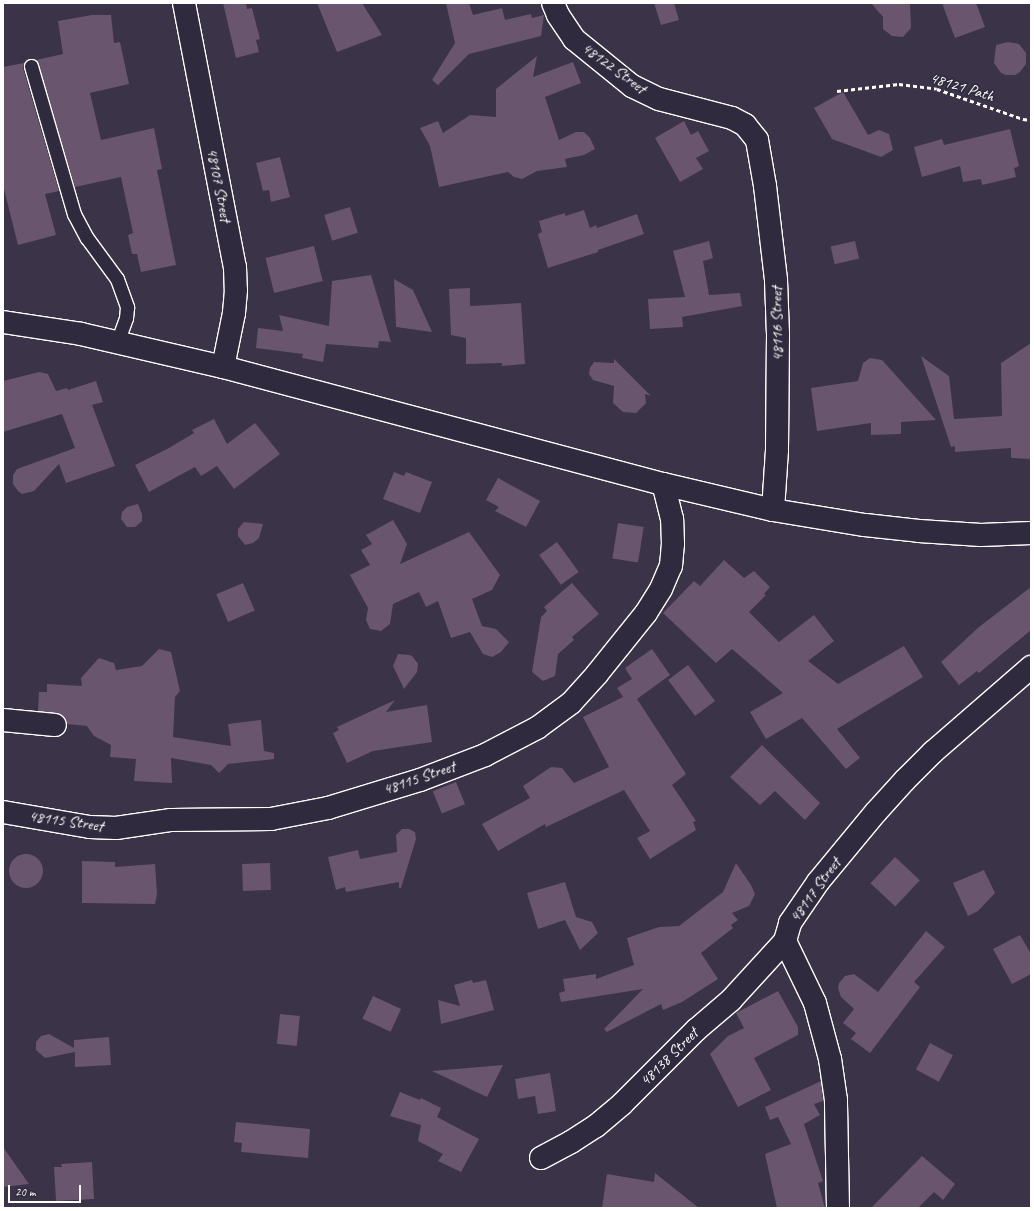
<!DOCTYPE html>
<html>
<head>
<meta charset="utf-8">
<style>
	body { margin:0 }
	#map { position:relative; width:1034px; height:1211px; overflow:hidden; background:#3b3347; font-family:Caveat,sans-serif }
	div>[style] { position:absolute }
	.building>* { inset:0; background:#69556d; transform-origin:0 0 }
	.round { border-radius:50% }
	.path>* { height:2.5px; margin-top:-1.25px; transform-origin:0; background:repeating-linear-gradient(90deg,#fff 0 4px,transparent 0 7px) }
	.roads { filter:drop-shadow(1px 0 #fff) drop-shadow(-1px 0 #fff) drop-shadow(0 1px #fff) drop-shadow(0 -1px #fff) }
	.service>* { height:13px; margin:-6.5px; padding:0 6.5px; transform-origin:6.5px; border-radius:6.5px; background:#2f2a3d }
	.minor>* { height:22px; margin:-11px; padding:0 11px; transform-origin:11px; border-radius:11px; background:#2f2a3d }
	span { translate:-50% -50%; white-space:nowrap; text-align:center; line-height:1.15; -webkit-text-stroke:3px #2f2a3d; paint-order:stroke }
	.street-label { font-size:16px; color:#fff }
	.frame { position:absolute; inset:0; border:4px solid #fff; pointer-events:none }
	.scale { position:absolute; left:8px; top:1185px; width:73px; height:18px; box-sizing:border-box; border:2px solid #fff; border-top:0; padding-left:5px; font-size:12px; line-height:14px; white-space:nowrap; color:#fff; -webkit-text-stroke:3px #2f2a3d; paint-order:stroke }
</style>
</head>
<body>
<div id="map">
	<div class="building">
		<div style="clip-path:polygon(223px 3px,246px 3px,247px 9px,252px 8px,260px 39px,256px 40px,259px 52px,236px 58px)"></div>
		<div style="clip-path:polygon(317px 3px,362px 3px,382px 35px,337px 52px)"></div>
		<div style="clip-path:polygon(446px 3px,469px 3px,473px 15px,502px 8px,505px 20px,531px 14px,532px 18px,544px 15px,541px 36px,469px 54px,438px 85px,432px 80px,455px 43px)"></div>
		<div style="clip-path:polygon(654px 3px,674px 3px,679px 20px,661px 25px)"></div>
		<div style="clip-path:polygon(871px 3px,910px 3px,911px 28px,903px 37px,892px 36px,883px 29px,883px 17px)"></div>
		<div style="clip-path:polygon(942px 3px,976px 3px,985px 27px,955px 38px)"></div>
		<div style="clip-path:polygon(92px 15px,111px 15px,114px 43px,120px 42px,129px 84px,90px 93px,101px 140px,154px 128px,162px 169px,157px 170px,176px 265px,141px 272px,137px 254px,132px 254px,128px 235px,133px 233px,121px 177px,75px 187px,36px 60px,63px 54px,58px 21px)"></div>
		<div style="clip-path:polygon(1008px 42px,1019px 44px,1026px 53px,1026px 64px,1020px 72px,1015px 75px,1006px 75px,1001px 73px,994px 63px,996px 45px)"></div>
		<div style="clip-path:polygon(537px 56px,533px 77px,573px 62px,581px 83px,545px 97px,559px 140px,576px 132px,584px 132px,590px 138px,595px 149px,584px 155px,565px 159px,567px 167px,537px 171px,522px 179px,514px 177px,508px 172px,439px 187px,430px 146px,420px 128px,438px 121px,443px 133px,470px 115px,496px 117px,496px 89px)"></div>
		<div style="clip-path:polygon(24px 63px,23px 68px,59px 191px,45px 194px,56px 235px,18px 245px,3px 185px,3px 67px)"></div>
		<div style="clip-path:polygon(843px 92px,868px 135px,879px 130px,889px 134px,893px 150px,881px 157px,832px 139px,814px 108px)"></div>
		<div style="clip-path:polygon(684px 121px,691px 135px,698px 131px,709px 151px,696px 158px,703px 169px,680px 182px,655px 138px)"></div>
		<div style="clip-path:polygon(1010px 129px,1019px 166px,1014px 168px,1016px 177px,982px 185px,981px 179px,963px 182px,960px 166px,922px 177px,914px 147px,942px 139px,944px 145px)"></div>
		<div style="clip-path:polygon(280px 157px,290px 197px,271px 202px,269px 190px,263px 191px,256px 163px)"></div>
		<div style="left:350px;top:207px;width:27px;height:27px;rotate:73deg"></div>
		<div style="clip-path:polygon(584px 210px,590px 228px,596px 225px,597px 228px,637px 214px,644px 234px,598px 250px,598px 252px,548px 268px,538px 234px,542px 232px,539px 221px,565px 213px,565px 216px)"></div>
		<div style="clip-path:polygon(709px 241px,713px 258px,703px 261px,709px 295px,740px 293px,742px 306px,682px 317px,683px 327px,650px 329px,648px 299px,685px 297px,673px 251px)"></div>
		<div style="left:855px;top:241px;width:18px;height:25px;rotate:77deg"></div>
		<div style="left:314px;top:246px;width:36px;height:50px;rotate:76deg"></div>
		<div style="clip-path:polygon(371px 275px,391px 342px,379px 341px,378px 348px,326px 344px,323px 362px,302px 358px,303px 354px,256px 348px,258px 328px,283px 331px,279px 315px,329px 326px,332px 281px)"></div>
		<div style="clip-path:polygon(394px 279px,413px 290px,432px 332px,396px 327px)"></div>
		<div style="clip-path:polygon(470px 288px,470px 306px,521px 303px,525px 364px,502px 366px,502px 363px,466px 364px,466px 338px,451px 335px,449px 289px)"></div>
		<div style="clip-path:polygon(1031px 343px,1031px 459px,1011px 458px,1011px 448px,955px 452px,955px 446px,951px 447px,921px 356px,949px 376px,954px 419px,1002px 416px,1001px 363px)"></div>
		<div style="clip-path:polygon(870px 358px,882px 360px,936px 420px,901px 422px,901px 434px,871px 435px,871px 423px,817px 431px,811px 388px,858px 381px,863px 363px)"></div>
		<div style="clip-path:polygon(614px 359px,651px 396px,645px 394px,646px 403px,636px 413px,623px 412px,613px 403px,614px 386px,593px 380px,589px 374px,590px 368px,594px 362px,614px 363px)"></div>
		<div style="clip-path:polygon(39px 372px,48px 374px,56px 391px,67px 388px,68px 390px,96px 381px,103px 402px,92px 405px,115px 466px,66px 483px,59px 464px,34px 491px,22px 494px,18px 491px,13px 484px,13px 475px,17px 469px,75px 448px,62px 414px,3px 432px,3px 381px)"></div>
		<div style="clip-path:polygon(214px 419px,227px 444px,255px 423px,280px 454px,234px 489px,217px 466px,201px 476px,195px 467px,149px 492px,135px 465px,169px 448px,194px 433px,192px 430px)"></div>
		<div style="clip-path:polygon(394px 472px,404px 476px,406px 472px,432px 482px,420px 513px,383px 499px)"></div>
		<div style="clip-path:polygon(498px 478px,540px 501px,526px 527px,495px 511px,499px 507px,486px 500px)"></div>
		<div style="clip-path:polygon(138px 504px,142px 514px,142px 521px,135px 527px,127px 527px,121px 519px,122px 512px,127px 507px)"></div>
		<div style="clip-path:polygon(393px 520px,407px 544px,400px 564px,469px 532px,500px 575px,492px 590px,472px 599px,482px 626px,496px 629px,509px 642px,501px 652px,492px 657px,483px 654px,470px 632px,451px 638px,438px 601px,426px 607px,419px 592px,393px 604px,390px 624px,381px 631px,370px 629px,366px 620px,368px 608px,350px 575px,370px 565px,361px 550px,372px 544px,366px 535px)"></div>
		<div style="clip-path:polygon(244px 522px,263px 524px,259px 538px,253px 543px,245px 545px,238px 536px,238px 529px)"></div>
		<div style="left:618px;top:523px;width:26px;height:36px;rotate:9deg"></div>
		<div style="left:557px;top:542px;width:37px;height:22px;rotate:54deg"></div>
		<div style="clip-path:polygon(724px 560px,744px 578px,754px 571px,770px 587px,764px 594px,766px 595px,749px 612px,779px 642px,814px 615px,834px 641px,808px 661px,838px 684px,904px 646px,923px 677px,837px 729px,860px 758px,846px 769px,802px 718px,766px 739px,750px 712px,783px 693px,732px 649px,716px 663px,663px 613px,694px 581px,700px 586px)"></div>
		<div style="left:243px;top:583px;width:30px;height:29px;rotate:67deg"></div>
		<div style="clip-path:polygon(572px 583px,599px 614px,572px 637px,574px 640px,558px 654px,555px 676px,543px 681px,532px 672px,541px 617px,547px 611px,544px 607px)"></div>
		<div style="clip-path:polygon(1031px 587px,1031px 630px,979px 673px,977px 671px,959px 685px,941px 662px,979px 627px)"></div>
		<div style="clip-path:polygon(159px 649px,171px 652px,180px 691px,175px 697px,173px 737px,231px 746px,228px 724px,261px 720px,264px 751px,274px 753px,274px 759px,228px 764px,219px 773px,211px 765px,171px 758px,172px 783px,134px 781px,136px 759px,110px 757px,111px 745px,94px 736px,87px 726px,67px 724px,66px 719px,62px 715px,38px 711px,39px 692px,47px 692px,47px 684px,82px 686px,81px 678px,99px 658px,114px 663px,116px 670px,142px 666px)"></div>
		<div style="clip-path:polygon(652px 649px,670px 675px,637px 699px,686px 774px,672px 785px,696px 821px,693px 822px,696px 830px,650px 859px,637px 838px,650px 831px,624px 790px,546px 827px,545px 824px,498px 851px,482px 824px,530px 798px,523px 786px,551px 767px,562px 768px,574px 783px,609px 767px,583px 717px,623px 697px,617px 688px,632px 679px,625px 668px)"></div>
		<div style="clip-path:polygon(398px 654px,410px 655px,413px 657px,418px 664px,417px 672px,404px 689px,393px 666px)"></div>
		<div style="left:688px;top:665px;width:45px;height:25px;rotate:53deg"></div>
		<div style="clip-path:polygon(395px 700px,386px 712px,427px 705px,432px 742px,373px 751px,347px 763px,333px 733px,339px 730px,337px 727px)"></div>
		<div style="clip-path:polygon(762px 745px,820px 803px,805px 820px,775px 791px,760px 805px,730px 777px)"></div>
		<div style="left:456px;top:782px;width:24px;height:25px;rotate:68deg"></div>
		<div style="clip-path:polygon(402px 829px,409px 829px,415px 832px,416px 839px,401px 888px,399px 888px,399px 882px,346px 892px,345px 887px,336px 890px,328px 857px,358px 850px,360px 859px,397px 852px,396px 835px)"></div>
		<div class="round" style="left:9px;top:854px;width:34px;height:34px"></div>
		<div style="left:895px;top:857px;width:34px;height:36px;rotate:43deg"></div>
		<div style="clip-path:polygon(82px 861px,115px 862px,115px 867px,155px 864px,157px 894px,155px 904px,82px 903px)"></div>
		<div style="left:270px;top:863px;width:27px;height:28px;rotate:88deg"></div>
		<div style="clip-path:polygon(736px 863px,751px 885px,755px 894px,749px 906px,732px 913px,738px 920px,731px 925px,733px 928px,701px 953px,718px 979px,682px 1002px,663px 1010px,661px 1004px,607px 1032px,604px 1029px,643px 989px,561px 1002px,559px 993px,565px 991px,563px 979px,596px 974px,596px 979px,634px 965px,627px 938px,659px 927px,679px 926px,723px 892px)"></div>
		<div style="clip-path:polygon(984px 870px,995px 893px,978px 911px,968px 916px,953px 883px)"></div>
		<div style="clip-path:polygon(565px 882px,576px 917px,592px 922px,598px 933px,580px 950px,565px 920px,538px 929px,527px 893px)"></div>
		<div style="clip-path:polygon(926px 931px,945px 947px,914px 982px,920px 987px,870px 1053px,851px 1039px,856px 1033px,843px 1023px,854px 1009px,841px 997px,838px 988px,839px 983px,845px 976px,854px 974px,878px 992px)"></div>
		<div style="clip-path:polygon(1020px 935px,1031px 954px,1031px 974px,1012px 984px,993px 949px)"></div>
		<div style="clip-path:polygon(472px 980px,473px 983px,486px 980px,494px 1010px,441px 1024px,438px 1000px,460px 1006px,454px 985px)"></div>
		<div style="clip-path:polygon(778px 991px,798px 1027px,798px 1035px,754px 1058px,771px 1090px,738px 1107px,710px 1054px,728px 1036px,744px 1028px,736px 1013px)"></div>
		<div style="left:373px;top:996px;width:31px;height:25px;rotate:25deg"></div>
		<div style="left:280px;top:1014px;width:20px;height:30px;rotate:6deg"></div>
		<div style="clip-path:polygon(49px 1034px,74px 1048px,74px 1040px,109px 1037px,111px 1065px,75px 1067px,75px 1052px,45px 1058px,36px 1050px,36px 1042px,41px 1036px)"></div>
		<div style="left:930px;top:1043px;width:26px;height:30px;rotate:28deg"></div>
		<div style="clip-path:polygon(503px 1065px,487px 1097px,432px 1071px)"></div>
		<div style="clip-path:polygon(550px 1073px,556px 1111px,538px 1114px,535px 1096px,518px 1099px,515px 1079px)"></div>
		<div style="clip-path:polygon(821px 1081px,823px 1101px,814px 1104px,820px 1115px,804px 1124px,823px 1181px,818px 1183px,825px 1208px,777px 1208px,765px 1154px,791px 1144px,778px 1117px,770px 1120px,765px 1107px)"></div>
		<div style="clip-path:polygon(400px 1092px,420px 1100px,421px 1098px,441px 1108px,437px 1117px,479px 1139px,461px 1172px,438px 1161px,443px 1154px,418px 1141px,421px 1125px,390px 1116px)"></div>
		<div style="clip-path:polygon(236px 1122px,310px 1129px,308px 1158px,241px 1152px,242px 1143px,234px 1142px)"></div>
		<div style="clip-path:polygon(3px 1147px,29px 1184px,3px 1187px)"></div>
		<div style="clip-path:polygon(922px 1156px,955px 1184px,943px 1200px,934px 1192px,918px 1208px,871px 1208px)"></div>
		<div style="clip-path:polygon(92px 1162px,94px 1199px,56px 1201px,54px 1167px,62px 1167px,61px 1164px)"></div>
		<div style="clip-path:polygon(655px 1173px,699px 1208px,602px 1208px,607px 1174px,654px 1182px)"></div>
	</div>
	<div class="path">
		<div style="left:837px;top:91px;width:62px;rotate:-6.4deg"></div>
		<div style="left:899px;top:84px;width:38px;rotate:7deg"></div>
		<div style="left:937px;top:89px;width:91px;rotate:19.2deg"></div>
		<div style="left:1023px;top:119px;width:8px;rotate:7deg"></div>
	</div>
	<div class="roads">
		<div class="service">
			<div style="left:31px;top:66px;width:154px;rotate:73.8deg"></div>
			<div style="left:74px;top:214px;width:27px;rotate:62deg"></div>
			<div style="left:87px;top:238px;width:51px;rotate:53.8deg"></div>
			<div style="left:117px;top:279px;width:30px;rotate:70deg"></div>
			<div style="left:127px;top:307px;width:11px;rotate:95deg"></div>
			<div style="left:126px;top:318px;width:27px;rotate:110deg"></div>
		</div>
		<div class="minor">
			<div style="left:184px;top:3px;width:269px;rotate:79.1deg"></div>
			<div style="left:235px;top:267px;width:23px;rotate:88deg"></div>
			<div style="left:236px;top:290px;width:23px;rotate:95deg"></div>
			<div style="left:234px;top:313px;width:55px;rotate:101.5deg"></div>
			<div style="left:553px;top:3px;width:13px;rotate:67deg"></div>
			<div style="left:558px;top:15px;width:29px;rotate:56deg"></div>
			<div style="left:574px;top:39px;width:75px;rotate:39deg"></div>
			<div style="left:632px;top:86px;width:30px;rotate:26deg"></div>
			<div style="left:659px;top:99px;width:75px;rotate:14.6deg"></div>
			<div style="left:732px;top:118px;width:15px;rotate:28deg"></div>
			<div style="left:745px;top:125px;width:19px;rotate:51deg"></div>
			<div style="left:757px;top:140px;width:47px;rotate:80.1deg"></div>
			<div style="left:765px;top:186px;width:95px;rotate:83.3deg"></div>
			<div style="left:776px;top:280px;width:54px;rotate:87.9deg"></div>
			<div style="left:778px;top:334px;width:116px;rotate:90.5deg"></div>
			<div style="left:777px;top:450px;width:60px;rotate:93.8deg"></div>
			<div style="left:3px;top:322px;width:79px;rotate:8.7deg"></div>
			<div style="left:81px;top:334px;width:146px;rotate:13.1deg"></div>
			<div style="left:223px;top:367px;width:455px;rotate:14.9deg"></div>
			<div style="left:663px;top:484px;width:113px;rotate:13.3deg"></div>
			<div style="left:773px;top:510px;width:93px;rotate:9.3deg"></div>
			<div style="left:865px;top:525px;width:54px;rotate:6.3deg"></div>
			<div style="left:919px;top:531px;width:62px;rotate:3.7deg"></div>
			<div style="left:981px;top:535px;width:50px;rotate:-2.3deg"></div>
			<div style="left:3px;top:720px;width:52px;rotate:5.5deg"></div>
			<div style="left:3px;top:812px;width:88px;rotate:9.8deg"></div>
			<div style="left:90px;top:827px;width:26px;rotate:2deg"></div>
			<div style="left:116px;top:828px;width:56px;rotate:-8.3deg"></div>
			<div style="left:171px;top:820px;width:100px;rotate:-0.6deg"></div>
			<div style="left:271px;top:819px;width:58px;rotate:-10.9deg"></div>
			<div style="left:328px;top:808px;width:96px;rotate:-16.9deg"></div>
			<div style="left:420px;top:780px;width:70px;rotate:-21deg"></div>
			<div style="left:485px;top:755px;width:59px;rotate:-27.4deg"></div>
			<div style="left:537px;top:728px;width:42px;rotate:-36.3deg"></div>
			<div style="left:571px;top:703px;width:39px;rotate:-48deg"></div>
			<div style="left:597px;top:674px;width:78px;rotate:-51.2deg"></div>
			<div style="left:646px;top:613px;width:28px;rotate:-58deg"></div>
			<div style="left:661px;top:589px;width:25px;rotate:-67deg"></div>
			<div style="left:671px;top:566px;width:22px;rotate:-85deg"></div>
			<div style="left:673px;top:544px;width:25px;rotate:-92deg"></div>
			<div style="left:672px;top:519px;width:36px;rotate:-104deg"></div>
			<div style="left:541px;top:1158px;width:34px;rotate:-28deg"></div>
			<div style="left:571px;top:1142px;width:30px;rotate:-33deg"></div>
			<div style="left:596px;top:1126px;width:34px;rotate:-40deg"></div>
			<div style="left:622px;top:1104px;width:105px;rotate:-45deg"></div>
			<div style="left:696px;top:1030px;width:46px;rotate:-40.6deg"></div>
			<div style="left:731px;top:1000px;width:80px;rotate:-47.5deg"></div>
			<div style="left:838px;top:1208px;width:108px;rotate:-91.1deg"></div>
			<div style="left:836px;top:1100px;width:41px;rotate:-98.3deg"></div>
			<div style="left:830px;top:1059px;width:58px;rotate:-105deg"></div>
			<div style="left:815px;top:1003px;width:69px;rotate:-115.8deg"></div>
			<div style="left:785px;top:941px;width:19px;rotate:-74deg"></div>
			<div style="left:790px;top:923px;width:50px;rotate:-55.7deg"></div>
			<div style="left:818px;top:882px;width:91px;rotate:-50.4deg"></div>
			<div style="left:876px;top:812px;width:43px;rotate:-47.8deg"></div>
			<div style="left:905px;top:780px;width:40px;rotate:-45deg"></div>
			<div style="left:933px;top:752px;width:130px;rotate:-40.9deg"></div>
		</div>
	</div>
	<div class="street-label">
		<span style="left:614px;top:68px;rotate:36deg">48122 Street</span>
		<span style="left:962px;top:87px;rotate:17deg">48121 Path</span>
		<span style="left:219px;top:185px;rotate:79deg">48107 Street</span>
		<span style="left:777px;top:324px;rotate:-91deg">48116 Street</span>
		<span style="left:419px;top:778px;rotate:-19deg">48115 Street</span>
		<span style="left:66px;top:821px;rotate:8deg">48115 Street</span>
		<span style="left:815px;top:890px;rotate:-54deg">48117 Street</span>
		<span style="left:669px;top:1057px;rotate:-45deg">48138 Street</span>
	</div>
	<div class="frame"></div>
	<div class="scale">20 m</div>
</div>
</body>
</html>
